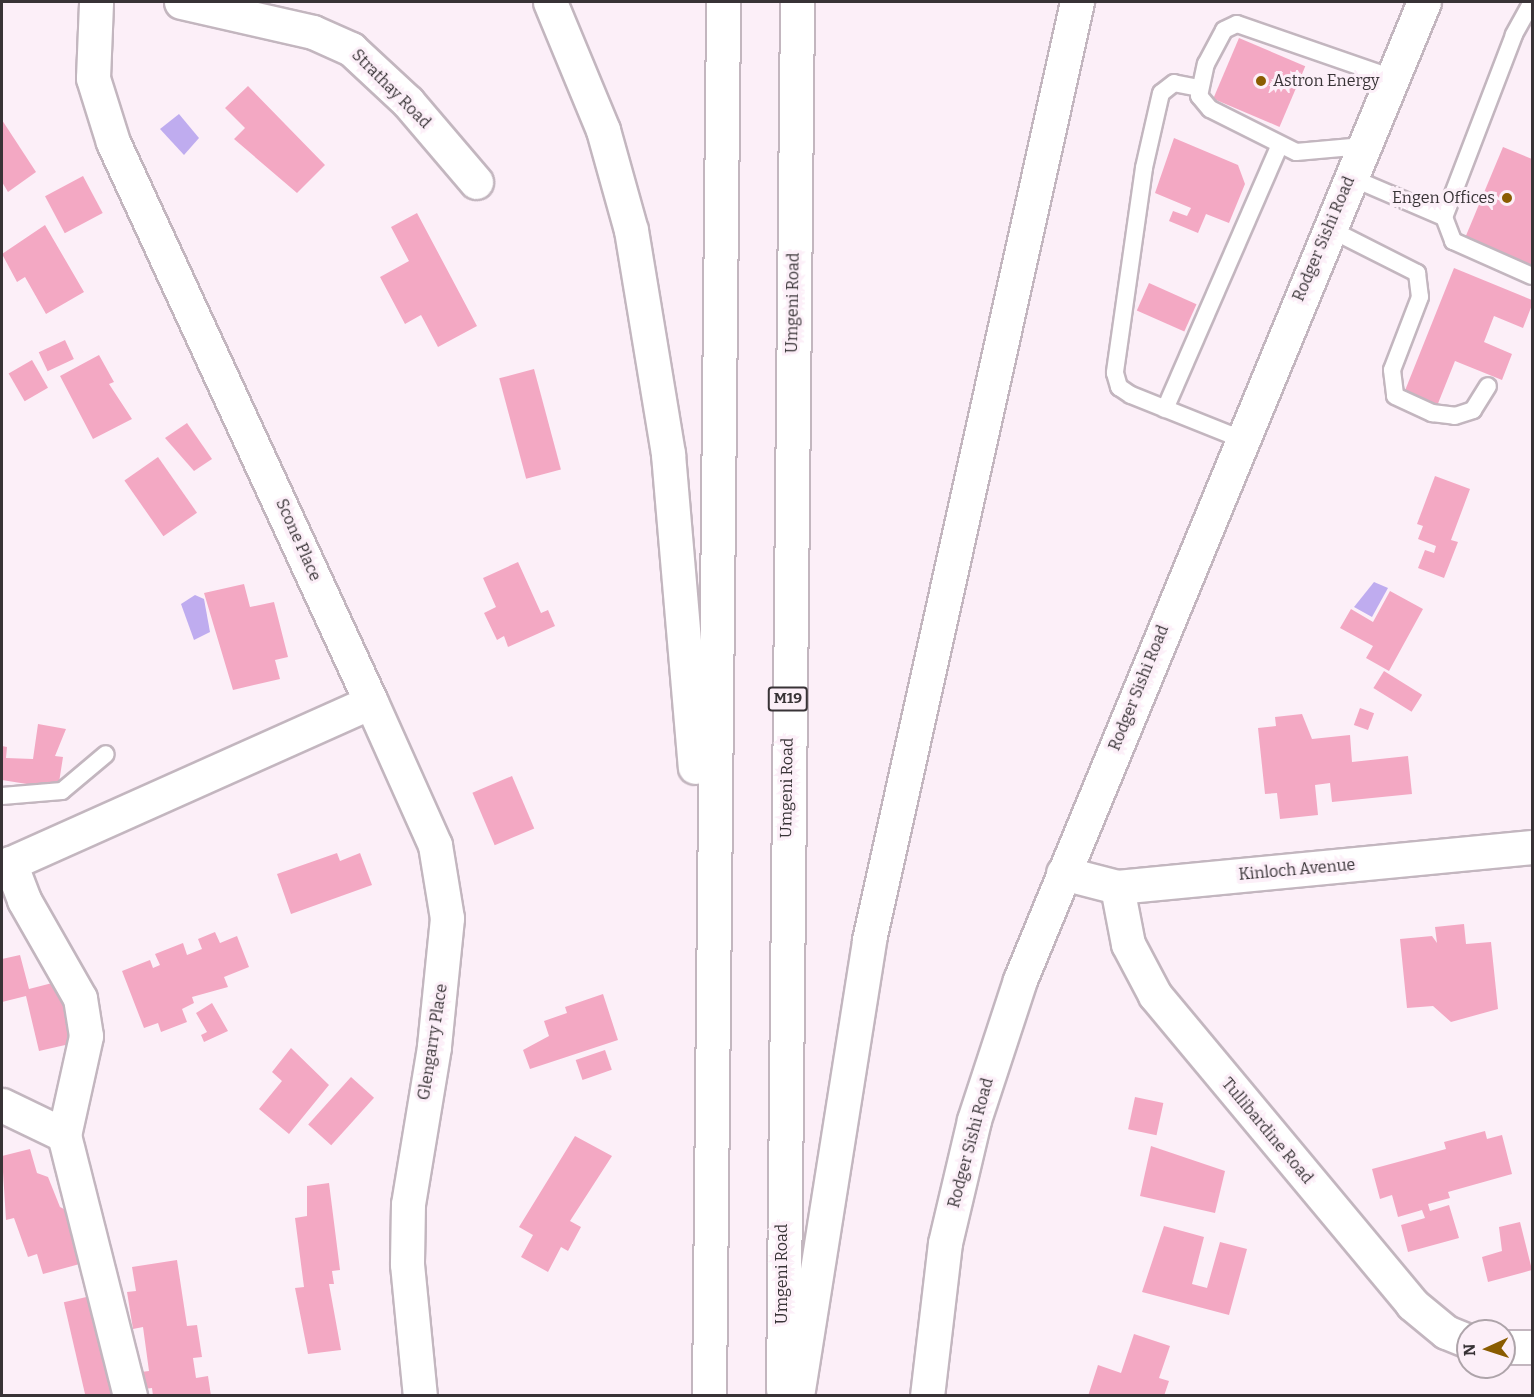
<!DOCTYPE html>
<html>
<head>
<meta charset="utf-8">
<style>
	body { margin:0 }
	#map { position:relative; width:1534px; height:1397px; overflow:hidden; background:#fceff8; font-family:Bitter,serif }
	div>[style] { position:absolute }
	.water>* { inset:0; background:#bfacef }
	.building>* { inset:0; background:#f3a8c3; transform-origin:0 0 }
	.roads { filter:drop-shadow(2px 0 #c3b6bf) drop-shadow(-2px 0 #c3b6bf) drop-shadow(0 2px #c3b6bf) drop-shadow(0 -2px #c3b6bf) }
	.lane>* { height:16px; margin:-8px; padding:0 8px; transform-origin:8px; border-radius:8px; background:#fff }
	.street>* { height:33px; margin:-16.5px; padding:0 16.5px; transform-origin:16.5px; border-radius:16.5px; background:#fff }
	.secondary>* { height:33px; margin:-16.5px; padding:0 16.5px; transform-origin:16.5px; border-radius:16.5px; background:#fff }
	.highway>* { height:33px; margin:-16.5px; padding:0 16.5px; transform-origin:16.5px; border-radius:16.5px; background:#fff }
	.dots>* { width:16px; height:16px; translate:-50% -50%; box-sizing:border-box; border:3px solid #fceff8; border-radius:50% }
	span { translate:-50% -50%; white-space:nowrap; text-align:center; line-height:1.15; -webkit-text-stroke:6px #fceff8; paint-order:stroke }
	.shield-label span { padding:2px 4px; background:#fceff8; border:2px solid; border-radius:4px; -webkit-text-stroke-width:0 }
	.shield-label { font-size:15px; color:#383336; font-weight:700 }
	.poi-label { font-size:16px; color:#383336 }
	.left { translate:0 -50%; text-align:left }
	.right { translate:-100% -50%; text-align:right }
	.street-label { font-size:16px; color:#383336 }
	.frame { position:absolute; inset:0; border:3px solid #383336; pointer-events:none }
	.north { position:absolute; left:1456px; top:1319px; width:60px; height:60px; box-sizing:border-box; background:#fceff8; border:2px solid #aea4aa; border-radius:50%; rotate:267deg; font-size:16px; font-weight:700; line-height:24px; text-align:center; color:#383336 }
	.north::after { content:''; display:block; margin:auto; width:21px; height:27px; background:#8a5c01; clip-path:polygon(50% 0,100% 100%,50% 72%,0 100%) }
</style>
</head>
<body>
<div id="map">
	<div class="water">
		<div style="clip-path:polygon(179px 114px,199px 138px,184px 155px,160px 129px)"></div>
		<div style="clip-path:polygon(1374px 582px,1388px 588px,1372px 617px,1354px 607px)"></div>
		<div style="clip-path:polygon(195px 595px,204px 599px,210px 632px,194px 640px,181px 604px)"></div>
	</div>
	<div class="building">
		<div style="left:1239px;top:38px;width:72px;height:66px;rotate:23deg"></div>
		<div style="clip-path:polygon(248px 86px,325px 165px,297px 193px,234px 139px,245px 128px,225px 108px)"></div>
		<div style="clip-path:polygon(2px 120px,36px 172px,8px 192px,2px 182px)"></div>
		<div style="clip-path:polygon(1174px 138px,1238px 165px,1245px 184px,1229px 223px,1206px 214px,1198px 233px,1169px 221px,1173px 211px,1187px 216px,1191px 208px,1155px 193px)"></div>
		<div style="clip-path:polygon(1503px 147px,1532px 159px,1531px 265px,1465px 238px)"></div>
		<div style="left:83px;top:176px;width:42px;height:43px;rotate:62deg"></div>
		<div style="clip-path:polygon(417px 213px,477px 326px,438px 347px,421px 315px,405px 324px,380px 277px,409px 261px,391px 227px)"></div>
		<div style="clip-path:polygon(45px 225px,84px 292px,46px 314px,25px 277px,17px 282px,2px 254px)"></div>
		<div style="clip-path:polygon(1454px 268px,1532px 300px,1532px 305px,1523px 328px,1494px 316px,1484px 342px,1512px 354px,1502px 380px,1455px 361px,1437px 406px,1404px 393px)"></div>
		<div style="left:1149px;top:283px;width:52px;height:30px;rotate:24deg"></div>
		<div style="left:65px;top:340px;width:21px;height:29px;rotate:65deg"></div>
		<div style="clip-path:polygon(99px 355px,114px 382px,109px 384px,132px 419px,93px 439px,60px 376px)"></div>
		<div style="left:32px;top:360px;width:32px;height:27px;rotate:60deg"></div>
		<div style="left:534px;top:369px;width:104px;height:36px;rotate:75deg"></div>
		<div style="clip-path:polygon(187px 423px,212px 459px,194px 471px,165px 438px)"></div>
		<div style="left:158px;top:457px;width:68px;height:41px;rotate:55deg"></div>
		<div style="clip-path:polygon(1435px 476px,1470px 489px,1451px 540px,1458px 542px,1444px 578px,1418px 568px,1425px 550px,1434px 553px,1436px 546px,1418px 539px,1423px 526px,1417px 524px)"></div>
		<div style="clip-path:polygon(518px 562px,541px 613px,548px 610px,555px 626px,508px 647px,504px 636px,497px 640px,484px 613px,496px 607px,483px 578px)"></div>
		<div style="clip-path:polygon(244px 584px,250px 607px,274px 602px,288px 657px,275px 660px,280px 679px,233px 690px,204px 593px)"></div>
		<div style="clip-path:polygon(1390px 591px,1423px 609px,1389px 671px,1366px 658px,1373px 646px,1340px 628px,1351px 609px,1373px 622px)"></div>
		<div style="left:1384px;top:671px;width:45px;height:20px;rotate:32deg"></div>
		<div style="left:1360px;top:708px;width:15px;height:18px;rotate:20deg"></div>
		<div style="clip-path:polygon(1302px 714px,1312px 739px,1350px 735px,1352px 762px,1408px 756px,1412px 794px,1332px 802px,1330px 783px,1315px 785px,1318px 815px,1280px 819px,1277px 793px,1265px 794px,1258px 728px,1276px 726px,1275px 717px)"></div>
		<div style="clip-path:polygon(38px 724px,66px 729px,55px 756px,63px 757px,58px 789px,2px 780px,2px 746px,7px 747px,6px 758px,33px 759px)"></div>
		<div style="left:512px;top:776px;width:57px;height:43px;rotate:67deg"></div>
		<div style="clip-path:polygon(337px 853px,340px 861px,360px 853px,372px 885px,291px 914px,277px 874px)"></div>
		<div style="clip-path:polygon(1464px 924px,1466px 944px,1491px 942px,1498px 1009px,1451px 1022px,1433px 1006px,1407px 1008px,1400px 939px,1432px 936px,1437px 943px,1435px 927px)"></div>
		<div style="clip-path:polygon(215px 932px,220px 943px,237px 936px,249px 967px,224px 977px,228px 987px,192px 997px,194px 1003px,182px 1009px,187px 1022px,161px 1032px,158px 1023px,144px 1028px,122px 971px,150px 960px,153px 968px,160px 965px,155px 954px,183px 943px,187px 955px,202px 949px,198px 939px)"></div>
		<div style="clip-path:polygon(20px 955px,29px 989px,60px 981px,74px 1043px,39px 1051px,26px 996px,2px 1002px,2px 959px)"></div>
		<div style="clip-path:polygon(603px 994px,618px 1040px,530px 1069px,523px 1050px,549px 1036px,544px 1021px,567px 1013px,565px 1007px)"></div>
		<div style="clip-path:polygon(212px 1003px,228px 1031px,204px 1042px,201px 1035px,207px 1032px,196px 1013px)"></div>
		<div style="clip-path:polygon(291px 1048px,329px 1085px,289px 1134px,259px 1109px,282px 1081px,272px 1072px)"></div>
		<div style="left:605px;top:1050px;width:21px;height:31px;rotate:71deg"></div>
		<div style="left:351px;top:1077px;width:31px;height:64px;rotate:42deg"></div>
		<div style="left:1135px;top:1097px;width:29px;height:33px;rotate:12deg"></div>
		<div style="clip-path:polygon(1485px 1131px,1487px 1139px,1502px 1135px,1512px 1174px,1448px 1192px,1450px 1198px,1428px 1204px,1430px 1211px,1449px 1205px,1459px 1238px,1408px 1252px,1401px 1225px,1425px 1218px,1422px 1210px,1398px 1217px,1392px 1195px,1380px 1199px,1372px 1169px,1446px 1149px,1444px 1142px)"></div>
		<div style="clip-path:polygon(575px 1136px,612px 1156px,570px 1221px,581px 1227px,568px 1251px,561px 1247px,548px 1272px,521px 1257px,533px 1235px,519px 1227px)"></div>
		<div style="clip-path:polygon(1151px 1146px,1225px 1171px,1215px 1213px,1140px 1196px)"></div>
		<div style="clip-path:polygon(30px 1149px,37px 1173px,48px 1177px,60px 1207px,70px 1212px,87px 1262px,43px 1274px,37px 1254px,28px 1257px,14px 1218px,6px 1220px,2px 1156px)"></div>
		<div style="clip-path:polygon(329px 1183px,340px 1270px,332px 1271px,334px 1284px,329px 1284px,341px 1350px,308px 1354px,295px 1288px,304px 1287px,295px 1218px,307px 1216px,307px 1186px)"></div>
		<div style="clip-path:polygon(1520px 1222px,1532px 1270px,1488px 1282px,1482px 1257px,1502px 1251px,1499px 1227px)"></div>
		<div style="clip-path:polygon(1164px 1226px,1204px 1237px,1192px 1284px,1207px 1288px,1220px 1242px,1247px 1249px,1229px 1315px,1142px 1292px)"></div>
		<div style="clip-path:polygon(177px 1260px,187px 1326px,197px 1325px,202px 1357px,193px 1358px,196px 1378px,208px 1376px,211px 1396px,153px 1396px,152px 1388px,144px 1389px,141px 1372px,149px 1371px,143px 1327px,133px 1329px,127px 1292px,136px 1291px,132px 1267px)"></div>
		<div style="left:95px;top:1295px;width:104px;height:32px;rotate:77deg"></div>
		<div style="clip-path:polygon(1134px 1334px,1170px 1346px,1159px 1378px,1169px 1381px,1164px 1396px,1088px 1396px,1098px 1365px,1121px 1373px)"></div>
	</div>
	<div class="roads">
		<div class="lane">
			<div style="left:1532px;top:2px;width:38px;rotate:119deg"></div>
			<div style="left:1514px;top:35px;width:195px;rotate:111deg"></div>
			<div style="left:1444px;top:217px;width:26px;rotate:69deg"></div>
			<div style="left:1453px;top:241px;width:86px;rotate:23.9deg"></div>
			<div style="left:1199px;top:88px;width:25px;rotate:-169deg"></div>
			<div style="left:1174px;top:83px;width:16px;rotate:142deg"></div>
			<div style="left:1161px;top:93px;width:77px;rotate:102.8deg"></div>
			<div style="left:1144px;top:168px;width:207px;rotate:98.1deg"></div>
			<div style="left:1115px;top:373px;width:15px;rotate:74deg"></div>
			<div style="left:1119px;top:387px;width:14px;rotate:34deg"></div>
			<div style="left:1131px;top:395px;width:118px;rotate:21.8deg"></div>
			<div style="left:1363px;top:146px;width:67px;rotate:174.9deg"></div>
			<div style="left:1296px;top:152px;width:96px;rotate:-153.4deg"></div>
			<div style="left:1210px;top:109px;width:17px;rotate:-130deg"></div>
			<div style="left:1199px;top:96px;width:33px;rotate:-78deg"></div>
			<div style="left:1206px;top:64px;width:38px;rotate:-62deg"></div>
			<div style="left:1224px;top:30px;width:14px;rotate:-25deg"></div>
			<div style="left:1237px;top:24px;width:162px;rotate:19.1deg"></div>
			<div style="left:1350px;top:177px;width:102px;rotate:23.1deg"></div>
			<div style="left:1328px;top:228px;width:100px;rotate:26.8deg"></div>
			<div style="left:1417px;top:273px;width:24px;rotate:83deg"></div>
			<div style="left:1420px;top:297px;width:78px;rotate:111deg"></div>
			<div style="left:1392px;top:370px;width:26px;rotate:83deg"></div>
			<div style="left:1395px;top:396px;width:41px;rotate:24.7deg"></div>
			<div style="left:1432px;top:413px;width:23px;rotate:7deg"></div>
			<div style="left:1455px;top:416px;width:19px;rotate:-18deg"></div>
			<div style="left:1473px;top:410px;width:28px;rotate:-58deg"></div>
			<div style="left:1165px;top:409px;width:288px;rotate:-66.5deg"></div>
			<div style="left:2px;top:796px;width:60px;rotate:-4.8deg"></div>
			<div style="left:62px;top:791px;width:57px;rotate:-40.1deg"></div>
		</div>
		<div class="street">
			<div style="left:181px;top:2px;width:135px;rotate:12.8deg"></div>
			<div style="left:313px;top:32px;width:42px;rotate:24.1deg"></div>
			<div style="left:351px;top:49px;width:78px;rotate:42.9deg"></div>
			<div style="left:408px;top:102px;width:105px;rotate:49.6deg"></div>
			<div style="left:371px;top:702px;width:157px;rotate:65.9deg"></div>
			<div style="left:435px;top:845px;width:74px;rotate:80.7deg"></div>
			<div style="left:447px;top:918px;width:130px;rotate:95.8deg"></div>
			<div style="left:434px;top:1047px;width:159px;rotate:99.4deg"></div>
			<div style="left:408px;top:1204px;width:60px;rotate:91deg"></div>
			<div style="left:407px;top:1264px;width:133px;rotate:84.4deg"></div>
			<div style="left:10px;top:863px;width:40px;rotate:69deg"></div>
			<div style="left:24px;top:900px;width:113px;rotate:60.3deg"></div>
			<div style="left:80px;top:998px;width:38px;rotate:81deg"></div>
			<div style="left:86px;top:1036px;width:101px;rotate:102.5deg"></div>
			<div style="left:64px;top:1135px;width:269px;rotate:75.8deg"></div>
			<div style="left:2px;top:867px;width:404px;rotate:-24.1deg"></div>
			<div style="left:371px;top:702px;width:617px;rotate:-114.74deg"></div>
			<div style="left:113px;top:142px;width:67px;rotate:-107.4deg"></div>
			<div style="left:93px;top:78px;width:76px;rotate:-87.7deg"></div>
			<div style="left:1063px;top:873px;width:56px;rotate:14.5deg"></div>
			<div style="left:1117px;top:887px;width:417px;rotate:-5.5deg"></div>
			<div style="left:1117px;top:887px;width:58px;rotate:79.1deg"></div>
			<div style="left:1128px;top:944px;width:58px;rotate:62.1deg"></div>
			<div style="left:1155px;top:995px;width:402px;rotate:50.2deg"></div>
			<div style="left:1412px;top:1304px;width:44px;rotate:39.5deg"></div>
			<div style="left:1446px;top:1332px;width:24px;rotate:22deg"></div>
			<div style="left:2px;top:1105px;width:69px;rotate:25.8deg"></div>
			<div style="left:1504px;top:1347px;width:28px"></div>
		</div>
		<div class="secondary">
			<div style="left:927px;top:1396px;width:154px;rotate:-83.3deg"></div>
			<div style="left:945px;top:1243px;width:126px;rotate:-76.7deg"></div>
			<div style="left:974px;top:1120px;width:147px;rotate:-71.8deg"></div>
			<div style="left:1020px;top:980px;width:1058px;rotate:-67.56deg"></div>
		</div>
		<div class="highway">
			<div style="left:550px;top:2px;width:139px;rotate:67.5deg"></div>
			<div style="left:603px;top:130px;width:104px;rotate:74.4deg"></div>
			<div style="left:631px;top:230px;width:227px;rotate:80.6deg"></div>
			<div style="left:668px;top:454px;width:314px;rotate:85.1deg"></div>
			<div style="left:783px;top:1389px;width:1387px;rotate:-89.42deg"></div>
			<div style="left:709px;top:1396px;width:1394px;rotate:-89.42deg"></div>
			<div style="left:797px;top:1396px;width:462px;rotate:-81deg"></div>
			<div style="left:869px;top:940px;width:961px;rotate:-77.5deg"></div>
		</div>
	</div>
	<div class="dots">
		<div style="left:1261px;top:81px;background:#8a5c01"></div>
		<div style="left:1507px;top:198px;background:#8a5c01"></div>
	</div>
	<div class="shield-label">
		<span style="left:788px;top:699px">M19</span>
	</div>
	<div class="poi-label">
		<span class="left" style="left:1273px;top:81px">Astron Energy</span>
		<span class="right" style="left:1495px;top:198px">Engen Offices</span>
	</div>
	<div class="street-label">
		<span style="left:391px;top:89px;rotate:45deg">Strathay Road</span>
		<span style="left:1324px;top:239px;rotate:-67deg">Rodger Sishi Road</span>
		<span style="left:793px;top:303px;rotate:-89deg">Umgeni Road</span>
		<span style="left:298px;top:540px;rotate:66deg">Scone Place</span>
		<span style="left:1139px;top:688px;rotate:-68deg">Rodger Sishi Road</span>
		<span style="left:787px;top:788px;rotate:-89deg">Umgeni Road</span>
		<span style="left:1297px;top:870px;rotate:-5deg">Kinloch Avenue</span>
		<span style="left:433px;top:1042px;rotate:-81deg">Glengarry Place</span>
		<span style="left:1267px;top:1131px;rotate:50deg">Tullibardine Road</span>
		<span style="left:971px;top:1143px;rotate:-75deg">Rodger Sishi Road</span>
		<span style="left:782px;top:1274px;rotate:-90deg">Umgeni Road</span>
	</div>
	<div class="frame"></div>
	<div class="north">N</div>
</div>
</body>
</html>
